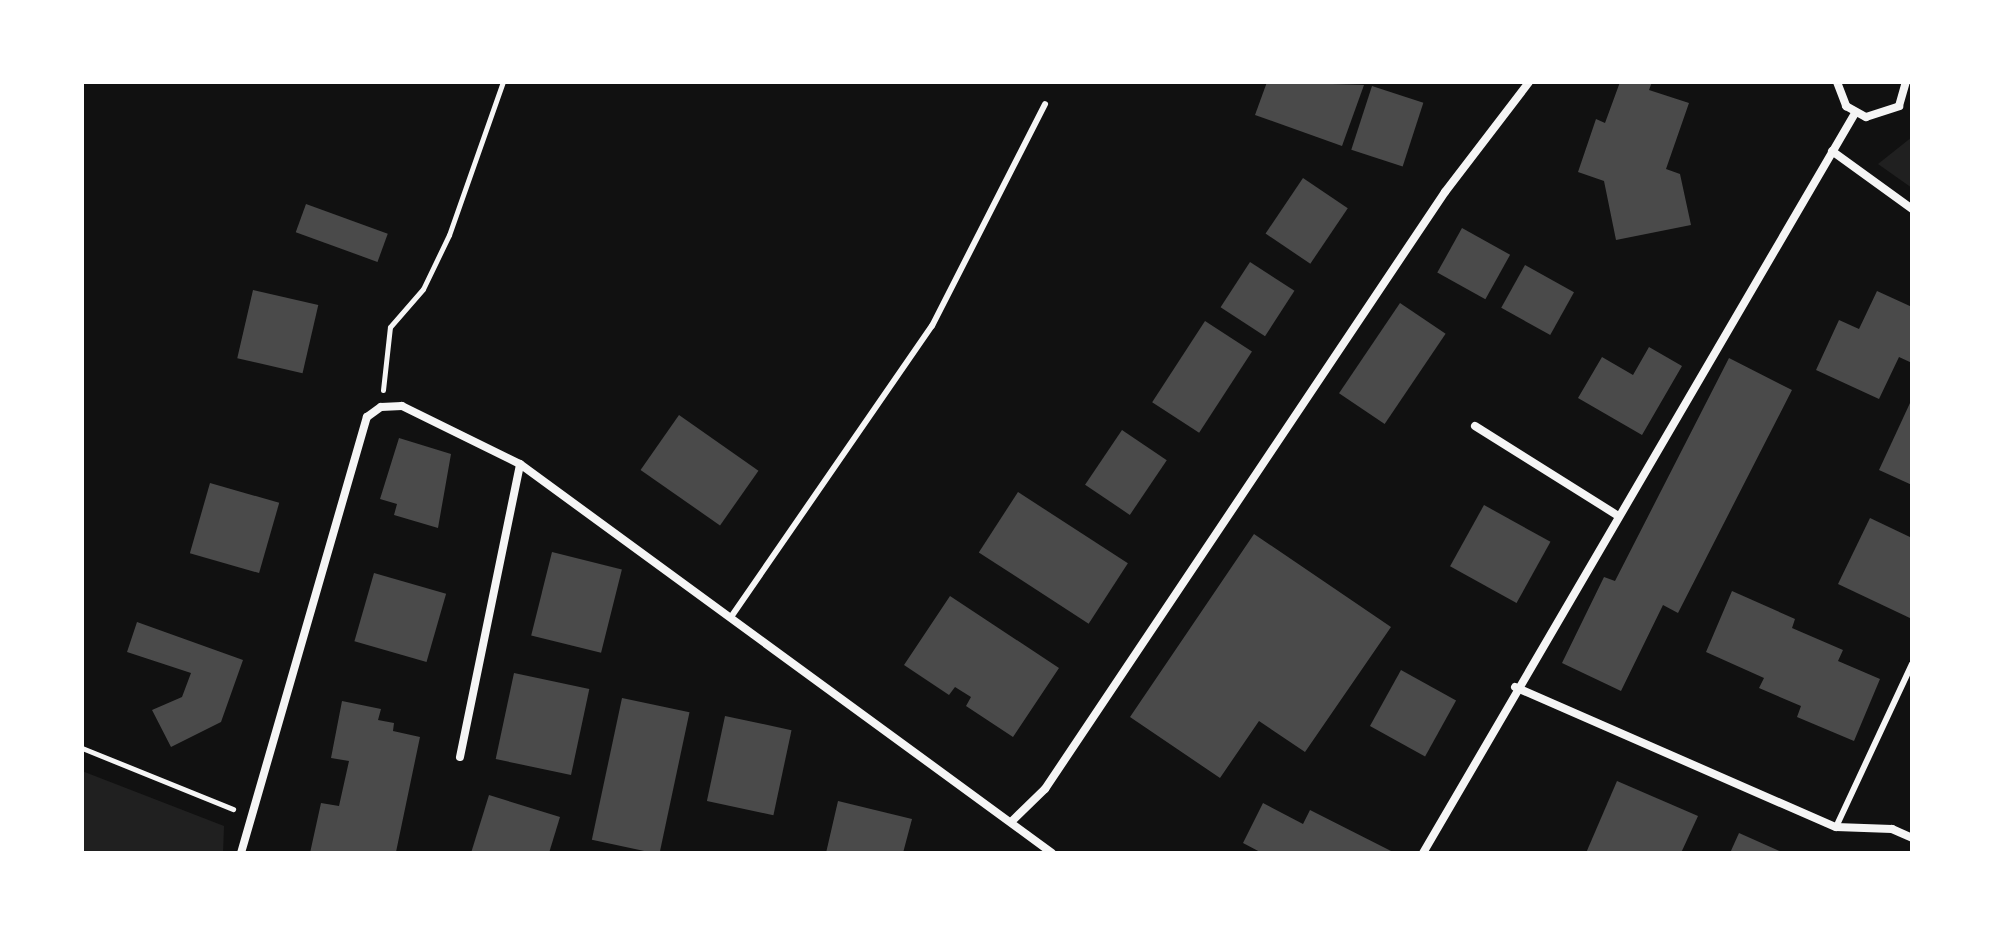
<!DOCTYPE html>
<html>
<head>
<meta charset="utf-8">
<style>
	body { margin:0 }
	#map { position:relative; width:1994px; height:935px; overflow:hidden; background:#111; font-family:"PT Sans",sans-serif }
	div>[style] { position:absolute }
	.green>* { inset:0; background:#202020 }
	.building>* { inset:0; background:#4a4a4a; transform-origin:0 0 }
	.path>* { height:5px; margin:-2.5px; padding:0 2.5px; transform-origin:2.5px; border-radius:2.5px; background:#f5f5f5 }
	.service>* { height:6px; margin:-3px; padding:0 3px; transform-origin:3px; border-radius:3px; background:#f5f5f5 }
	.minor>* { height:8px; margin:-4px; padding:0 4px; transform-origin:4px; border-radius:4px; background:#f5f5f5 }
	span { translate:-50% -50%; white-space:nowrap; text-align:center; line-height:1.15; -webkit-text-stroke:6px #fff; paint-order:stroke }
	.frame { position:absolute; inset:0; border:84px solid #fff; pointer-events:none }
</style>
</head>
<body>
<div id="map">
	<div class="green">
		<div style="clip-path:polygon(1912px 137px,1912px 188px,1878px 164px)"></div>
		<div style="clip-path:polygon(82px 771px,224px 826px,223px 853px,82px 853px)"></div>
	</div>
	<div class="building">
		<div style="clip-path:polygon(1267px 82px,1364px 85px,1342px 146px,1255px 115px)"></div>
		<div style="clip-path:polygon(1620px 82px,1652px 82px,1649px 90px,1689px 103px,1666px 169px,1680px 174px,1691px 225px,1616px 240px,1604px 181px,1578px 172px,1596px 119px,1605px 123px)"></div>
		<div style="left:1372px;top:86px;width:54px;height:67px;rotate:18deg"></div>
		<div style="left:1303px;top:178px;width:54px;height:67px;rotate:34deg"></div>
		<div style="left:306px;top:204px;width:87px;height:30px;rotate:20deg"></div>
		<div style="left:1462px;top:228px;width:55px;height:51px;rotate:29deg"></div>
		<div style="left:1250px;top:262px;width:53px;height:54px;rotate:33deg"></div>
		<div style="left:1525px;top:265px;width:56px;height:49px;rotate:29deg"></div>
		<div style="left:253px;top:290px;width:67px;height:70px;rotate:13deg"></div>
		<div style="clip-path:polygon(1877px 291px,1912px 307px,1912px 363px,1899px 357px,1879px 399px,1816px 370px,1839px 320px,1859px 329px)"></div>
		<div style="left:1400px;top:303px;width:55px;height:109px;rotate:34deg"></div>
		<div style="left:1205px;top:321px;width:56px;height:97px;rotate:33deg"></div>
		<div style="clip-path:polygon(1649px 347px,1682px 366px,1642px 435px,1578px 398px,1602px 357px,1633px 375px)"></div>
		<div style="clip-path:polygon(1729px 358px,1792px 390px,1678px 613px,1663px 605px,1621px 691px,1562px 663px,1604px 577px,1615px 581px)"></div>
		<div style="clip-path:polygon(1910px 403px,1912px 404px,1912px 485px,1879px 470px)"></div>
		<div style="left:679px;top:415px;width:97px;height:67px;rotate:35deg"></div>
		<div style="left:1122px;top:430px;width:54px;height:66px;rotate:34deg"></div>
		<div style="clip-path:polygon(399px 438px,451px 454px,438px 528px,394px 515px,397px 504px,380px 499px)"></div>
		<div style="left:210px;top:483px;width:72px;height:73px;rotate:16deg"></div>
		<div style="left:1018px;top:492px;width:131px;height:72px;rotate:33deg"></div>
		<div style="left:1484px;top:505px;width:76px;height:70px;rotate:29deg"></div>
		<div style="clip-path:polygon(1870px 518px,1912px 538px,1912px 619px,1838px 584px)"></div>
		<div style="clip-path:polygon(1254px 534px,1391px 627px,1305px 752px,1259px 721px,1220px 778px,1130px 717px)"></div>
		<div style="left:552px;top:552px;width:72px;height:86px;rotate:14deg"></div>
		<div style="left:374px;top:573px;width:75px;height:71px;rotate:16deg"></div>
		<div style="clip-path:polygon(1732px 591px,1795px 619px,1792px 628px,1843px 650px,1838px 661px,1880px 679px,1854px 741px,1797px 717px,1801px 706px,1759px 688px,1764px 678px,1706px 652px)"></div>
		<div style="clip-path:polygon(950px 596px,1059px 668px,1013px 737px,966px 706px,971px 697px,955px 687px,949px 695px,904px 665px)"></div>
		<div style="clip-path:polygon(137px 622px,243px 660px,221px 722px,171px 747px,152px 710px,182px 697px,191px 673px,127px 652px)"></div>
		<div style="left:1401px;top:670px;width:63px;height:64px;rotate:29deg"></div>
		<div style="left:514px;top:673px;width:77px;height:88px;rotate:12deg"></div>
		<div style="left:622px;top:698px;width:69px;height:145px;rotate:12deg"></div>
		<div style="clip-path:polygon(342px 701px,381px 709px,378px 720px,394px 723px,393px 731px,420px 737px,396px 852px,310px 853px,321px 803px,339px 806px,349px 761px,331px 758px)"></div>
		<div style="left:725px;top:716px;width:68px;height:87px;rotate:12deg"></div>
		<div style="clip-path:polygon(1617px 781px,1698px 816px,1681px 853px,1586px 853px)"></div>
		<div style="clip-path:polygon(489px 795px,560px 817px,549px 853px,471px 853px)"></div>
		<div style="clip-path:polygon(838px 801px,912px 819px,903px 853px,826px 853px)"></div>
		<div style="clip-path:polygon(1263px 803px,1303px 824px,1310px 810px,1395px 853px,1262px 853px,1243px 843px)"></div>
		<div style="clip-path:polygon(1739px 833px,1784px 853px,1730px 853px)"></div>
	</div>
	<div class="path">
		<div style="left:383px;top:390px;width:63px;rotate:-83.7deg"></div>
		<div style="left:390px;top:327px;width:50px;rotate:-49deg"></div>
		<div style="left:423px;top:289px;width:60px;rotate:-64.3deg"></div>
		<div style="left:449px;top:235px;width:162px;rotate:-70.6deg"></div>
		<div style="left:82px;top:748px;width:163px;rotate:22deg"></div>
	</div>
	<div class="service">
		<div style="left:731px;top:617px;width:354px;rotate:-55.4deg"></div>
		<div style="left:932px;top:326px;width:249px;rotate:-63deg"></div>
		<div style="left:1836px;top:827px;width:180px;rotate:-65deg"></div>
	</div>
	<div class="minor">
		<div style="left:1837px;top:82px;width:26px;rotate:69deg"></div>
		<div style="left:1846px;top:106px;width:23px;rotate:29deg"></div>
		<div style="left:1866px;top:117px;width:35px;rotate:-18deg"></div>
		<div style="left:1899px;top:106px;width:25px;rotate:-74deg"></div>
		<div style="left:1832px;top:151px;width:99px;rotate:35.9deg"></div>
		<div style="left:1475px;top:426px;width:168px;rotate:32.1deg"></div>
		<div style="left:1515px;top:687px;width:350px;rotate:23.6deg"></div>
		<div style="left:1836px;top:827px;width:56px;rotate:2deg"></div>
		<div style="left:1892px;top:829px;width:22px;rotate:24deg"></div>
		<div style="left:460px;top:757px;width:299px;rotate:-78.4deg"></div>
		<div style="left:1012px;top:821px;width:46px;rotate:-44.1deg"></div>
		<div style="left:1045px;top:789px;width:719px;rotate:-56.18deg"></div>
		<div style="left:1445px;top:192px;width:138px;rotate:-52.6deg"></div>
		<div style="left:241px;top:853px;width:454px;rotate:-73.9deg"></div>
		<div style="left:367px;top:417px;width:17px;rotate:-36deg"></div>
		<div style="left:381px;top:407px;width:21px;rotate:-3deg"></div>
		<div style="left:402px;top:406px;width:131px;rotate:26.2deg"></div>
		<div style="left:520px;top:464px;width:659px;rotate:36.17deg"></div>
		<div style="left:1423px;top:853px;width:857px;rotate:-59.72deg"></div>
	</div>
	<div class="frame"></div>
</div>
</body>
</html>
